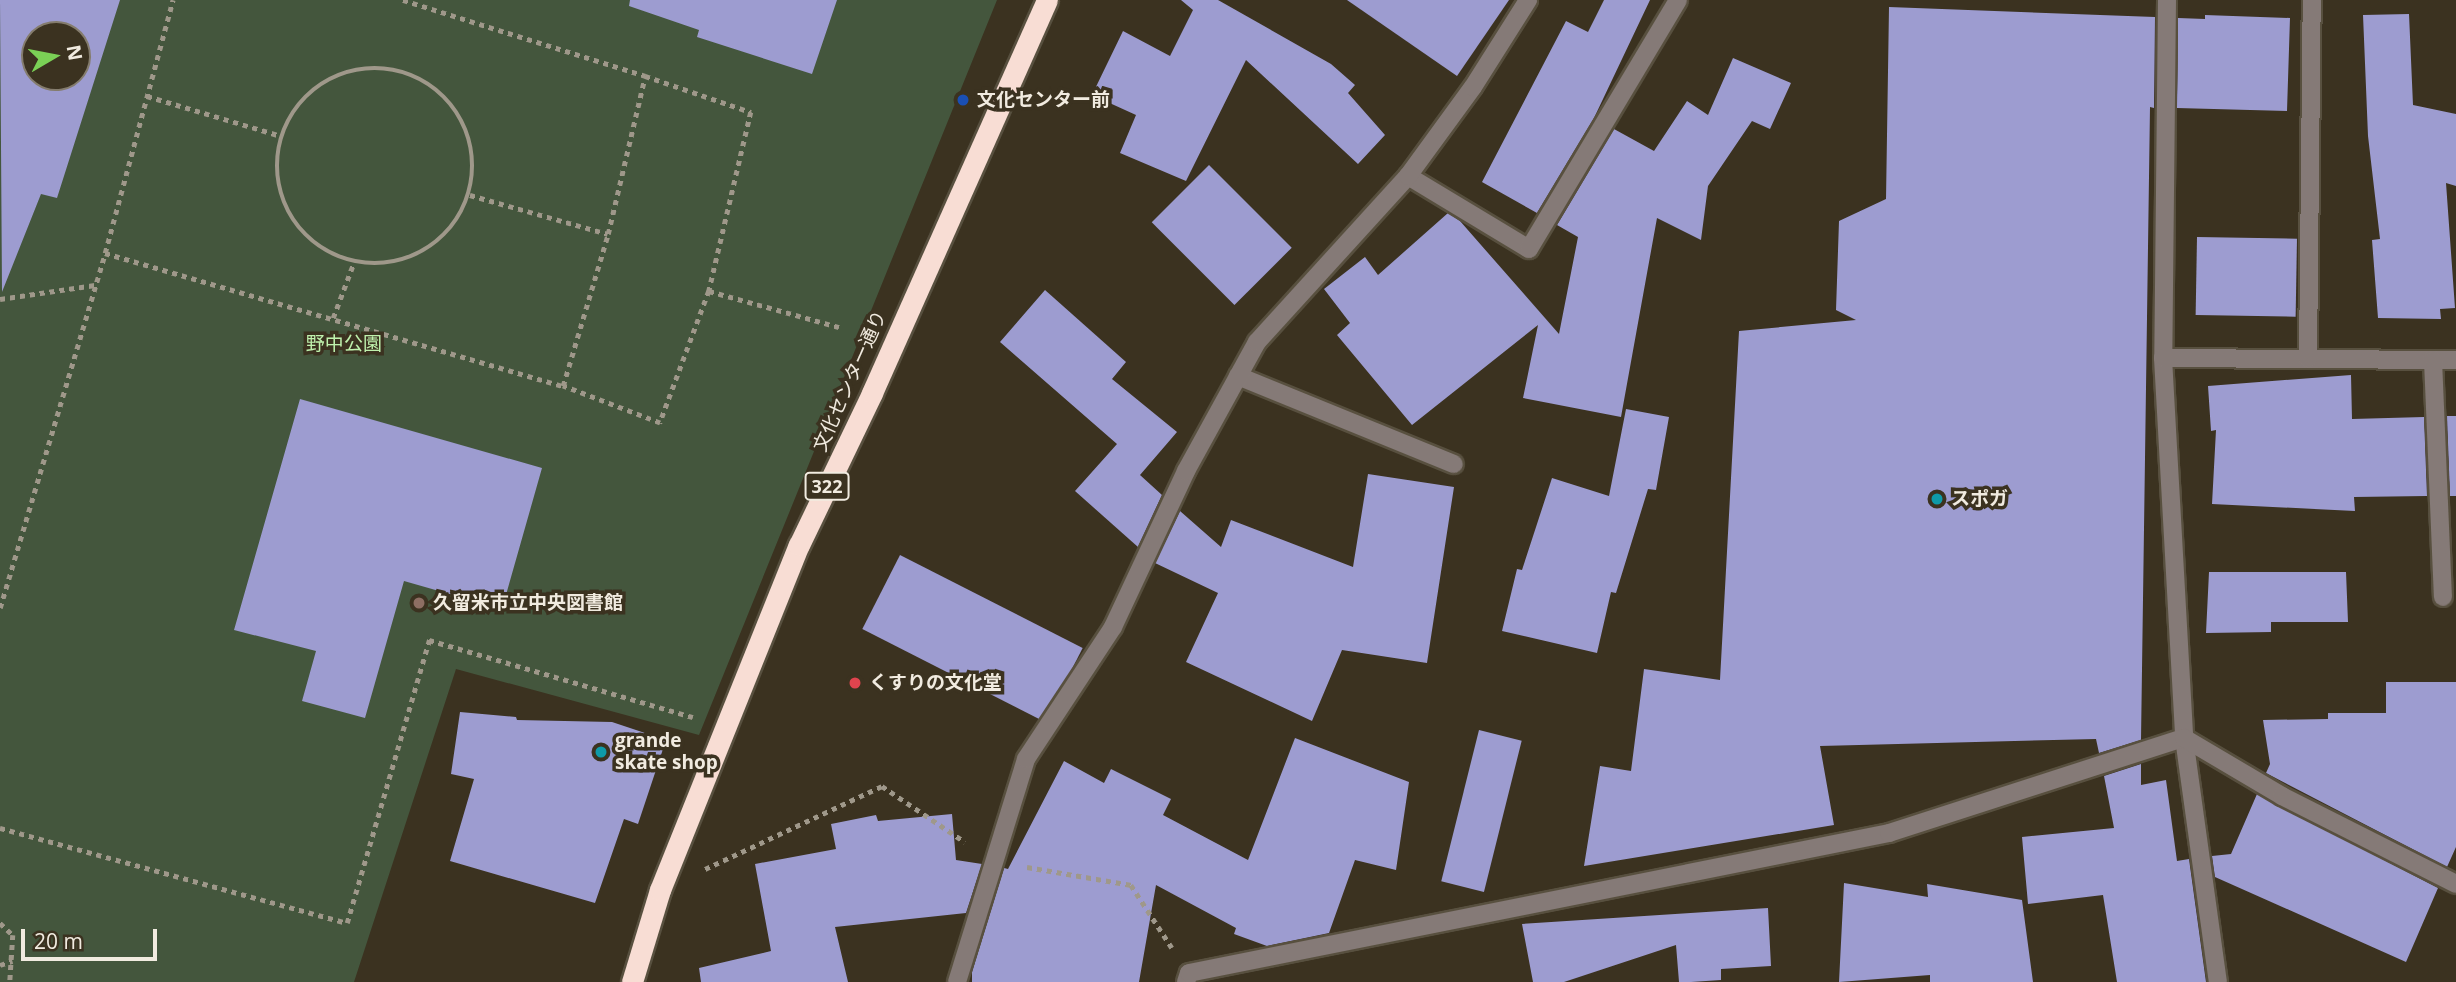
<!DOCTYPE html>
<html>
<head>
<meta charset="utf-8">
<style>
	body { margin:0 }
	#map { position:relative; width:2456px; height:982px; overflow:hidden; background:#3b3220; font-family:"Open Sans","Noto Sans JP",sans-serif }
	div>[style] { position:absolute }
	.green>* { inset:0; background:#44563d }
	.building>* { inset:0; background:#9d9cd0; transform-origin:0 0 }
	.path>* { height:4.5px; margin-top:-2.25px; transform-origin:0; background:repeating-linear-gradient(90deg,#9f988a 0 5px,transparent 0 10px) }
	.path>.ring { margin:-2.25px; padding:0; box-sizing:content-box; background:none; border:4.5px solid #9f988a; border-radius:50% }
	.roads { filter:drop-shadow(2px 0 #58503f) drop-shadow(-2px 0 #58503f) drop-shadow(0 2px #58503f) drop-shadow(0 -2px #58503f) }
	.minor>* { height:18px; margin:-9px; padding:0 9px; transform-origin:9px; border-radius:9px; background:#857a77 }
	.highway>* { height:21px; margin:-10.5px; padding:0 10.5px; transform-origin:10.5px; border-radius:10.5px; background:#f8ddd4 }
	.dots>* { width:19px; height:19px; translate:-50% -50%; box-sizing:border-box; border:4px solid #3b3220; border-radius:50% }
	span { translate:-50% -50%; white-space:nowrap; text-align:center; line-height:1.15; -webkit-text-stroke:7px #3b3220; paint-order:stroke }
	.shield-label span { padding:2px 5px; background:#3b3220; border:2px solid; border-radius:5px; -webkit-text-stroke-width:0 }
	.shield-label { font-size:18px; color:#f1ebe0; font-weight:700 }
	.poi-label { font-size:19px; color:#f1ebe0; font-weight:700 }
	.left { translate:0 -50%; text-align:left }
	.park-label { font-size:19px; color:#bff1ad }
	.street-label { font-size:19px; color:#f1ebe0 }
	.north { position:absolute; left:21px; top:21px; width:70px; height:70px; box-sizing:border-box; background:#3b3220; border:2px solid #847c6d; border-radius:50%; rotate:80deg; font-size:19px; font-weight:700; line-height:28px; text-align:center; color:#f1ebe0 }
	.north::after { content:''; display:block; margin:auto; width:24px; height:32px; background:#7bd156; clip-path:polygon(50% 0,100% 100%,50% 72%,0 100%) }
	.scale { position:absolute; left:21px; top:929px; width:136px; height:32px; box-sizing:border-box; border:4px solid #f1ebe0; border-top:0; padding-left:9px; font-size:21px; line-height:24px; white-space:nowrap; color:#f1ebe0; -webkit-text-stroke:5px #3b3220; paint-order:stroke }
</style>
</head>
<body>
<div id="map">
	<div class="green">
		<div style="clip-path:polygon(evenodd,0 0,997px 0,699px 735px,456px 669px,354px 982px,0 982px,0 0,35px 35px,77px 35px,77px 77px,35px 77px,35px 35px)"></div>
	</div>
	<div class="building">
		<div style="clip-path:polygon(evenodd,0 0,120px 0,57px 198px,41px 194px,2px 292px,0 0,35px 35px,77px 35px,77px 77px,35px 77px,35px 35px)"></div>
		<div style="clip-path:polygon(630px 0,837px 0,812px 74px,697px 37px,699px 30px,629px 6px)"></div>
		<div style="clip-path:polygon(1181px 0,1218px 0,1331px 64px,1355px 85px,1348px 93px,1385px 135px,1358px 164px,1246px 60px,1186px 181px,1120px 153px,1136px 115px,1092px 95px,1123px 31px,1170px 56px,1193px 10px)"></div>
		<div style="clip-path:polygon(1347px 0,1509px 0,1457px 76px)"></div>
		<div style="clip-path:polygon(1604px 0,1650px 0,1594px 118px,1537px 213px,1482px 182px,1566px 21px,1588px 32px)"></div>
		<div style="clip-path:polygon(1889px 7px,2155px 17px,2154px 108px,2150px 107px,2141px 740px,2099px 753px,2096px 739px,1820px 746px,1834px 825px,1584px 866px,1600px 766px,1631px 771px,1644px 669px,1720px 680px,1739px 331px,1856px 320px,1836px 310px,1839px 221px,1886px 199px)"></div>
		<div style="clip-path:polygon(2409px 14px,2413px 105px,2456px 114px,2456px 186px,2446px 183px,2455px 308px,2440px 309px,2441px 319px,2378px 318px,2372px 240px,2380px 239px,2368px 136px,2363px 15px)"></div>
		<div style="clip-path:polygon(2205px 15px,2290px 18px,2287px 111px,2177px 108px,2178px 18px,2205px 19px)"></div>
		<div style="clip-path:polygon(1733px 58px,1791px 83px,1770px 129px,1752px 121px,1708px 186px,1701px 240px,1657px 218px,1621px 417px,1523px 398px,1538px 325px,1412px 425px,1337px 335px,1350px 323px,1324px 289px,1365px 257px,1378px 275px,1448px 213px,1460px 221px,1559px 334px,1578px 237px,1557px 225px,1614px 129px,1654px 151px,1687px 101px,1708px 115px)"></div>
		<div style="left:1209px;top:165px;width:117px;height:81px;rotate:45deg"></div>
		<div style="left:2197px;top:237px;width:100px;height:78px;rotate:1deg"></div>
		<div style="clip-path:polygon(1045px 290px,1126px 362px,1112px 379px,1177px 432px,1140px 475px,1162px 495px,1138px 547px,1075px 491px,1117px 444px,1000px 342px)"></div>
		<div style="clip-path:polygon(2351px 375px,2352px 419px,2424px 417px,2427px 496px,2354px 497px,2355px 511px,2212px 504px,2216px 430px,2211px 431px,2208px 386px)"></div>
		<div style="clip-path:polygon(300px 399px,542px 468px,502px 609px,404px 581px,365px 718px,302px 701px,316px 651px,234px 630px)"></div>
		<div style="clip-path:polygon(1626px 409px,1669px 417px,1656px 490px,1648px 489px,1616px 593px,1611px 592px,1597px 653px,1502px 631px,1517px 569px,1522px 570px,1552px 478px,1609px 496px)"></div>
		<div style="clip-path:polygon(2447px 416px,2456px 416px,2456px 496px,2450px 496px)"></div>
		<div style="clip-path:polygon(1368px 474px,1454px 487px,1427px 663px,1342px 650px,1312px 721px,1186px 662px,1218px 593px,1155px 563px,1180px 511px,1221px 547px,1231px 520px,1353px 567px)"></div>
		<div style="left:900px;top:555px;width:205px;height:83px;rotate:27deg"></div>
		<div style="clip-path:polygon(2209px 572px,2346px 572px,2348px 622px,2271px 622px,2271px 632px,2206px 633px)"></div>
		<div style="clip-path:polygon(2386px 682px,2456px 682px,2456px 847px,2447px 867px,2266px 773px,2270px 764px,2263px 720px,2328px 719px,2328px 713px,2386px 713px)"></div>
		<div style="clip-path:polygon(460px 712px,516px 717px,517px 720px,612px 722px,666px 740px,638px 824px,624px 819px,595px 903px,450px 861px,474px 779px,451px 774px)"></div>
		<div style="left:1479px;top:730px;width:44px;height:156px;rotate:14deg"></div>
		<div style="clip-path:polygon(1295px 738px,1409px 782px,1396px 870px,1355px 860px,1329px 933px,1267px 946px,1234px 934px,1236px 928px,1156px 885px,1139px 982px,972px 982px,972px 972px,1004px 868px,1008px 869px,1064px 761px,1104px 783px,1111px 769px,1171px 799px,1163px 815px,1248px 860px)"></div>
		<div style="clip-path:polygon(2141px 764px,2141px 785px,2166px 780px,2177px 861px,2189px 859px,2206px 982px,2117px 982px,2103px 895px,2028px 904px,2022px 837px,2114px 828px,2104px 776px)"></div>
		<div style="clip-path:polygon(2257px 794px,2438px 888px,2406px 962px,2215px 877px,2212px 856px,2231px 854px)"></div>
		<div style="clip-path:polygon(952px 814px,956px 860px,982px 864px,966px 913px,835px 927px,848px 982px,701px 982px,699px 968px,771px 951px,755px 864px,836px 849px,831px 824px,876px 815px,878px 821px)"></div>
		<div style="clip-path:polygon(1844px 883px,1928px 897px,1927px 884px,2022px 900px,2033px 982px,1930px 982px,1930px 975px,1839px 982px)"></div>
		<div style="clip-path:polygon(1768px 908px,1771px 966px,1721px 969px,1721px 980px,1691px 982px,1679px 982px,1676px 945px,1564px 982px,1533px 982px,1522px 924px)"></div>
	</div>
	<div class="path">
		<div style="left:403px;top:0;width:254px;rotate:17.4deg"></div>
		<div class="ring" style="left:277px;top:68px;width:191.5px;height:191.5px"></div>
		<div style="left:645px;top:76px;width:112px;rotate:18.8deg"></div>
		<div style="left:751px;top:112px;width:184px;rotate:103.2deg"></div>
		<div style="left:709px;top:291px;width:141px;rotate:110.4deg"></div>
		<div style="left:660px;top:423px;width:104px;rotate:-159.1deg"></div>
		<div style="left:563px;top:386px;width:159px;rotate:-73.5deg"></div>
		<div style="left:608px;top:234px;width:162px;rotate:-76.8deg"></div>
		<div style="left:147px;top:96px;width:140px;rotate:16.6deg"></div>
		<div style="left:470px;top:195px;width:143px;rotate:15.8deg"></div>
		<div style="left:105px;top:253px;width:477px;rotate:16.2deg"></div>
		<div style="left:709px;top:291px;width:135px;rotate:15.5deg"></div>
		<div style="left:0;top:299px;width:96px;rotate:-8.4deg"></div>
		<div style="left:333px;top:318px;width:60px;rotate:-69.4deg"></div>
		<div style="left:0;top:608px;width:370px;rotate:-73.5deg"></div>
		<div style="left:105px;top:253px;width:262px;rotate:-75deg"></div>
		<div style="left:0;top:828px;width:360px;rotate:15.3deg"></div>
		<div style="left:347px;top:923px;width:295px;rotate:-73.8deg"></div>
		<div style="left:429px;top:640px;width:275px;rotate:16.3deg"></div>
		<div style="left:1027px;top:867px;width:106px;rotate:9.8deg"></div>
		<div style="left:1131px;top:885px;width:75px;rotate:56.9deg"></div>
		<div style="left:705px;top:869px;width:195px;rotate:-25.1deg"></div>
		<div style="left:882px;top:786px;width:100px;rotate:34deg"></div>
		<div style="left:0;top:923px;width:18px;rotate:43deg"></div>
		<div style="left:13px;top:935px;width:47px;rotate:93.7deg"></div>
		<div style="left:0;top:965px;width:13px;rotate:-18deg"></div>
	</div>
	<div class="roads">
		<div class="minor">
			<div style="left:2167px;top:0;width:358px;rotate:90.6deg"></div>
			<div style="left:2163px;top:358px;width:381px;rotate:86.8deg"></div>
			<div style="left:2184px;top:738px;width:246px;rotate:82.1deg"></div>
			<div style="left:1408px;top:176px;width:141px;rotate:31.1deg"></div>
			<div style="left:1529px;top:249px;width:290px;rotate:-59.1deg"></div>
			<div style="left:2163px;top:358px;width:293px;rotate:0.4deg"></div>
			<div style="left:2308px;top:359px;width:359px;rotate:-89.4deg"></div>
			<div style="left:2433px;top:360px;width:237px;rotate:87.6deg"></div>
			<div style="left:1238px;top:376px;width:233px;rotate:22.2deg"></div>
			<div style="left:957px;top:982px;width:233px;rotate:-72.8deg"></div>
			<div style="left:1026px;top:759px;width:158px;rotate:-56.6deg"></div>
			<div style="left:1113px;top:627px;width:172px;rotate:-64.9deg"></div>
			<div style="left:1186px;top:471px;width:147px;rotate:-61.2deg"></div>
			<div style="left:1257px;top:342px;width:224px;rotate:-47.7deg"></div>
			<div style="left:1408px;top:176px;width:110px;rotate:-53.9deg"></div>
			<div style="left:1473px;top:87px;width:103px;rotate:-57.7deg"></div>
			<div style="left:1186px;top:982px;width:9px;rotate:-72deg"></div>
			<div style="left:1189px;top:973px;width:714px;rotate:-11.31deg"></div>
			<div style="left:1889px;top:833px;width:310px;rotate:-17.9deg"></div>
			<div style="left:2184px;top:738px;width:114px;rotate:30.6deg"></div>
			<div style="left:2282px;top:796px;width:195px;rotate:26.8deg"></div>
		</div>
		<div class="highway">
			<div style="left:632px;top:982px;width:96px;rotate:-73.1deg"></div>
			<div style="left:660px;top:890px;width:372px;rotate:-68.1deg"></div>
			<div style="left:799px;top:545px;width:169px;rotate:-64.3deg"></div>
			<div style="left:872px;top:393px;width:430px;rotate:-66deg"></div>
		</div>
	</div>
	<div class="dots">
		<div style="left:963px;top:100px;background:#1a4fb4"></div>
		<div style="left:1937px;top:499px;background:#0f9aa8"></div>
		<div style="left:419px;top:603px;background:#8d6e63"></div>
		<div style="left:855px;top:683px;background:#e0444e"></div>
		<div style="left:601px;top:752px;background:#0f9aa8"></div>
	</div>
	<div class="shield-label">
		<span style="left:827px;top:486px">322</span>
	</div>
	<div class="poi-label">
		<span class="left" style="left:977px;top:100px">文化センター前</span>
		<span class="left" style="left:1951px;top:499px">スポガ</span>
		<span class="left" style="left:433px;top:603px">久留米市立中央図書館</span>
		<span class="left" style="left:869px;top:683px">くすりの文化堂</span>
		<span class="left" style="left:615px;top:752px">grande<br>skate shop</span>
	</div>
	<div class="park-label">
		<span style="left:344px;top:344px">野中公園</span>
	</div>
	<div class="street-label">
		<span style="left:850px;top:381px;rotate:-66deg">文化センター通り</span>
	</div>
	<div class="north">N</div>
	<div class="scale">20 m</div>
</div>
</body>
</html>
